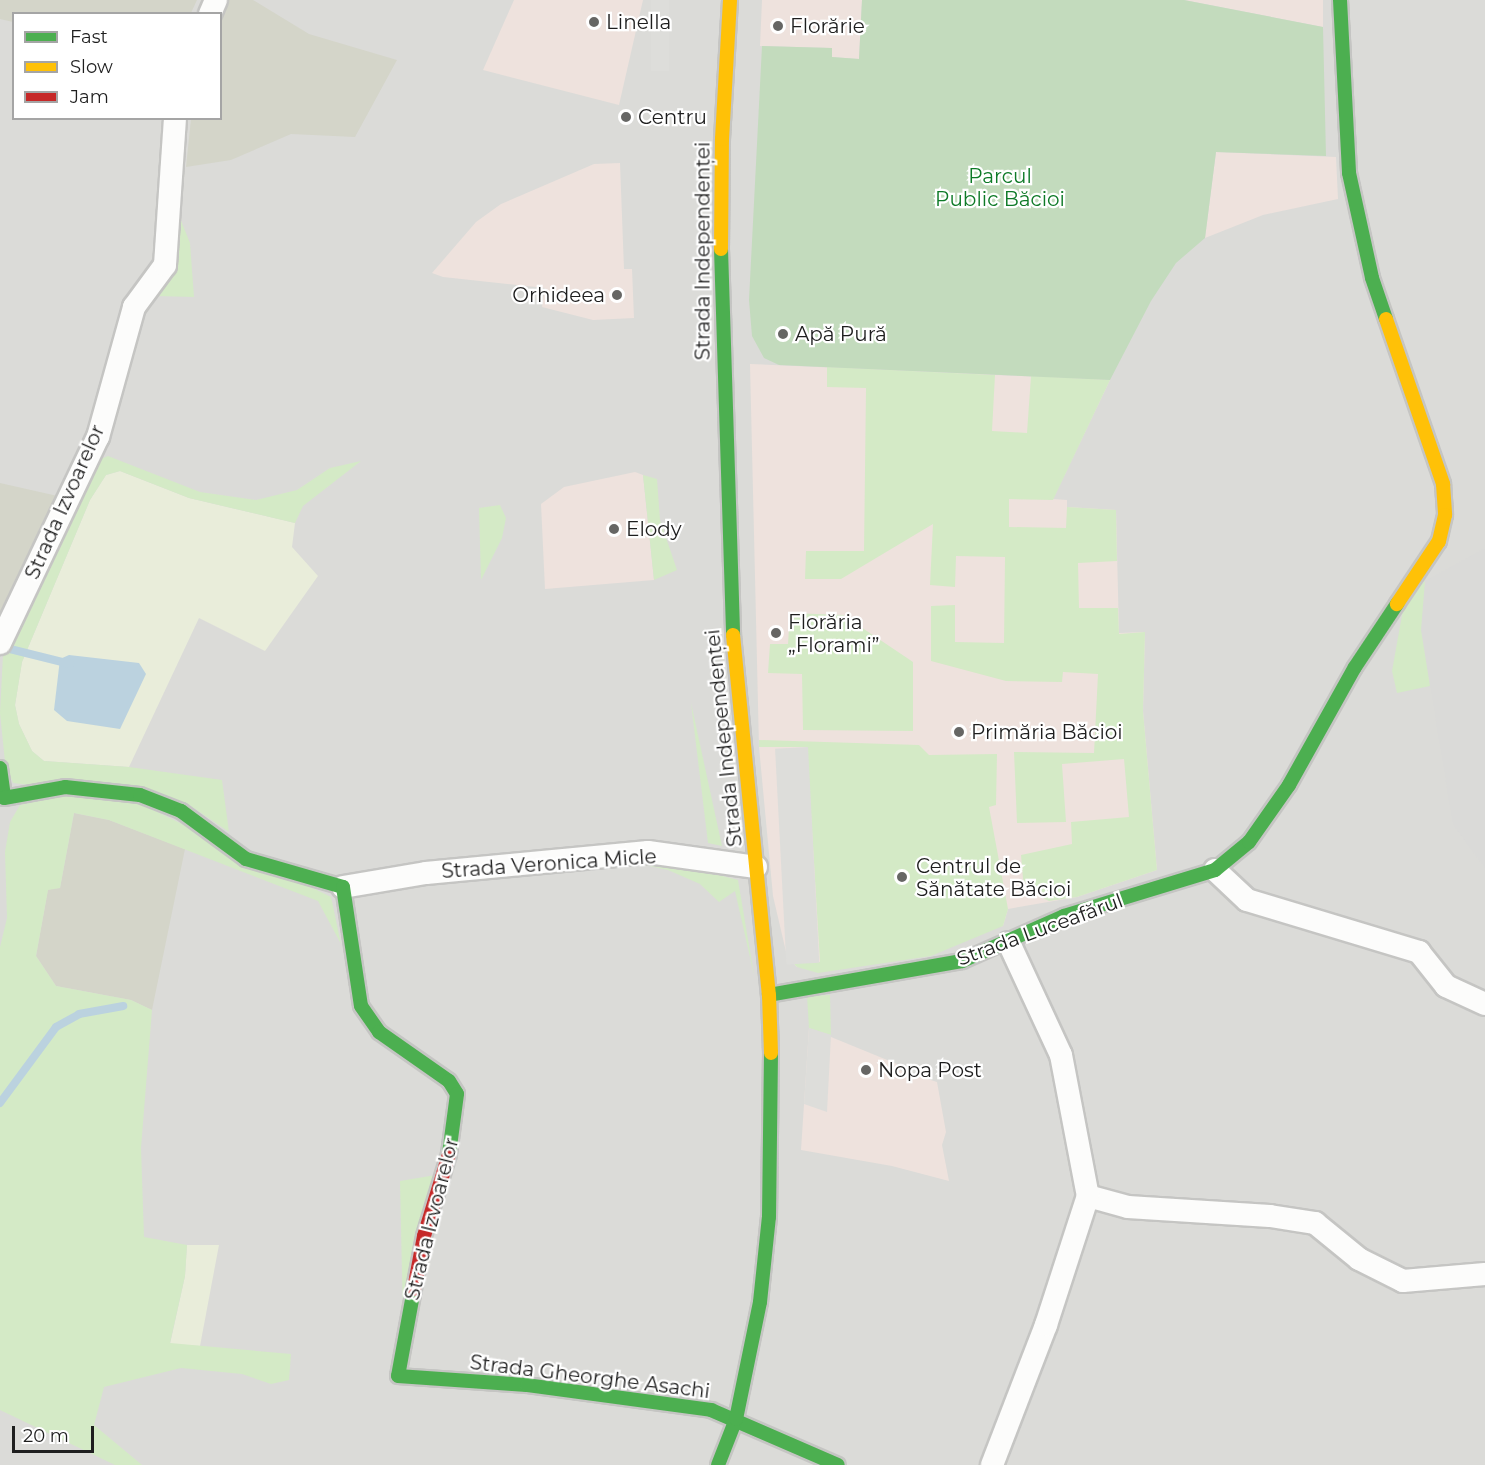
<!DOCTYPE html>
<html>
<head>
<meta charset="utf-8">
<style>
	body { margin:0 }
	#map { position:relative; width:1485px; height:1465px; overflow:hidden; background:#ecece7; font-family:Montserrat,sans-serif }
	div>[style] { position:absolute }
	.residential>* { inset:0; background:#dbdbd8 }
	.commercial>* { inset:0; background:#eee2dd }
	.religious>* { inset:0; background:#dadad8 }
	.construction>* { inset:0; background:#d4d5c9 }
	.farmland>* { inset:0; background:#e9edda }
	.grass>* { inset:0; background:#d4eac6 }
	.forest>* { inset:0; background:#c3dbbd }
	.parking>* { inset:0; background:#ddddda; transform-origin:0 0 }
	.water>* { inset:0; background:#bbd2df }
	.stream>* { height:8px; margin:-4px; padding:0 4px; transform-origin:4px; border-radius:4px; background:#bbd2df }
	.roads { filter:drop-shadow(2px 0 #c5c5c3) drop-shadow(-2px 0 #c5c5c3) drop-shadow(0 2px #c5c5c3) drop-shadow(0 -2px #c5c5c3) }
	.street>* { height:22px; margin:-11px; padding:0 11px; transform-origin:11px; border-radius:11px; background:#fcfcfb }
	.fast>* { height:14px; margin:-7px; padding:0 7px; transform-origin:7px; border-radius:7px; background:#4caf50 }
	.slow>* { height:14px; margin:-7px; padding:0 7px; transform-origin:7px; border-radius:7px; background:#ffc107 }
	.jam>* { height:14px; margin:-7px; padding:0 7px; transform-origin:7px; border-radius:7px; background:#c62828 }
	.dots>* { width:16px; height:16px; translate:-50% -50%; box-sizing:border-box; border:3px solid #fff; border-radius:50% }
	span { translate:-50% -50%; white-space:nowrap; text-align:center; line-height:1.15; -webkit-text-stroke:4.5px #fff; paint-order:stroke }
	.poi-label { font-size:20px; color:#1e1e1e }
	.left { translate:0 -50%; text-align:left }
	.right { translate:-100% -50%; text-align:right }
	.park-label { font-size:20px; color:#0e7a27 }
	.street-label { font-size:20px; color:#1e1e1e }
	.legend { position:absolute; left:12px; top:12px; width:210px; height:108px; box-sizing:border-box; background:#fff; border:2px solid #a5a5a5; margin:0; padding:8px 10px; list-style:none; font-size:18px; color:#1e1e1e }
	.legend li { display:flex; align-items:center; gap:12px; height:30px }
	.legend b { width:30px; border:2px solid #a5a5a5 }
	.scale { position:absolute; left:12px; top:1426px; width:82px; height:27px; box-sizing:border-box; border:3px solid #1e1e1e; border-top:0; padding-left:8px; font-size:18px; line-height:21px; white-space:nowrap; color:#1e1e1e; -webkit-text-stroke:4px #fff; paint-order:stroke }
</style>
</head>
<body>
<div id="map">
	<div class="residential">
		<div style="clip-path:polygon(evenodd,0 0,1485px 0,1485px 1465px,0 1465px,0 0,14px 14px,220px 14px,220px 118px,14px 118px,14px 14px)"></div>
	</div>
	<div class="commercial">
		<div style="clip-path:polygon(514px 0,643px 0,619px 105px,483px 70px)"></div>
		<div style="clip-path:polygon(762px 0,862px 0,859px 59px,831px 57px,831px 48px,760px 46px)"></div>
		<div style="clip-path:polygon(1184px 0,1323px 0,1323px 27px)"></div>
		<div style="clip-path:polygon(1216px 152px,1336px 157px,1338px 199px,1263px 215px,1205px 238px)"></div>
		<div style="clip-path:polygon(620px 163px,624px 269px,632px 269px,634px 318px,593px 320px,542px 307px,545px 288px,443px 277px,432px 273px,476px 222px,501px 204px,594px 164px)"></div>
		<div style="clip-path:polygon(750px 364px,1110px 380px,1053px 499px,1067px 500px,1067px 507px,1116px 510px,1119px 633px,1145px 632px,1143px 711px,1157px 870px,1077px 897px,1008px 909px,1003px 926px,797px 967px,787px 956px,773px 896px,759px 747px)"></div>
		<div style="clip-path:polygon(635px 472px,643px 475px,654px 580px,545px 589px,541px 504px,564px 487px)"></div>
		<div style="clip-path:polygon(809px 1028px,897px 1064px,896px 1069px,937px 1082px,946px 1132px,942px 1145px,949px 1181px,892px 1166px,801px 1150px)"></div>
	</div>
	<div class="religious">
		<div style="clip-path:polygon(1485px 548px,1485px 868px,1453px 825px,1421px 630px,1425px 581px)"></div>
	</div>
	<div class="construction">
		<div style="clip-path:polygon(0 0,197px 0,191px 13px,14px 14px,13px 22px,0 19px)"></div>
		<div style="clip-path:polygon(227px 0,253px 0,309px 34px,397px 60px,355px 137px,291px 134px,231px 160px,186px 167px,191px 119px,220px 118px,221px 15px)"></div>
		<div style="clip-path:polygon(0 483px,62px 497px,0 618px)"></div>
		<div style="clip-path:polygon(74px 813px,109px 820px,185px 849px,152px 1010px,131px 1000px,56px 986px,36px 956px,48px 889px,60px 888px)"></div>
	</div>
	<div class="farmland">
		<div style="clip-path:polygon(120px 471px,189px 498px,295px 523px,292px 547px,318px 576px,265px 651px,199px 618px,129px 767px,44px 761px,32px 751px,19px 724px,15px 705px,22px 662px,90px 500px,106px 475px)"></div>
		<div style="clip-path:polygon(187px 1245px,219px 1245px,200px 1346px,170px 1344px,185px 1276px)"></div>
	</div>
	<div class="grass">
		<div style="clip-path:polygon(180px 218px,190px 243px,194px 297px,156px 296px,172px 266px)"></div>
		<div style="clip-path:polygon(827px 367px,995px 375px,992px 431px,1027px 433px,1031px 376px,1110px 380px,1053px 500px,1009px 499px,1009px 527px,1066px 528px,1067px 507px,1116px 510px,1117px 561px,1078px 563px,1079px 608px,1118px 608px,1119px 634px,1145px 632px,1143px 711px,1157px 870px,1077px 897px,1049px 901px,1034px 894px,1023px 879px,1021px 855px,1072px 844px,1071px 822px,1129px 817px,1124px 759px,1062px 764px,1066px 822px,1017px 823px,1014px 752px,1094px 753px,1098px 674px,1063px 672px,1062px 682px,1006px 681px,931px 661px,931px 606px,955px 605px,955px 642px,1004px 643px,1005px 557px,956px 556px,955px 587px,930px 585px,933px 524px,841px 579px,805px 579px,806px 551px,864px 551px,866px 388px,827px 387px)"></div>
		<div style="clip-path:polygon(108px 456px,200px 492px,256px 500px,297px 490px,330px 468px,361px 461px,303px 506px,295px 523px,189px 498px,120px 471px,106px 475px,90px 500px,22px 662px,15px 705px,19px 724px,32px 751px,44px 761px,129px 767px,222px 780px,229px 832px,188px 804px,13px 783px,5px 762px,0 713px,3px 655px,96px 461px)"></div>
		<div style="clip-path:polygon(643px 475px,657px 479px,660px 520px,677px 570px,654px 580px)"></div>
		<div style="clip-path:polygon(500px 505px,506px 518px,502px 538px,481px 580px,479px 508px)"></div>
		<div style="clip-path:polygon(1425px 581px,1421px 630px,1430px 686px,1397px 693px,1392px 671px,1404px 604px)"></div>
		<div style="clip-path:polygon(790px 613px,843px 615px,913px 662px,913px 731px,803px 730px,802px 674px,768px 673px,770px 644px,788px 644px)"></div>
		<div style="clip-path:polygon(691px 703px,722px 846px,708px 843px)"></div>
		<div style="clip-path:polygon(759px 740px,919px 745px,929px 755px,997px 754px,996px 805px,989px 807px,1008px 909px,1003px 926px,931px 956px,818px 973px,797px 967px,787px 956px,820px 962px,807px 747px,759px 747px)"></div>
		<div style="clip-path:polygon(69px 794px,137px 802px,331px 897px,341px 944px,318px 901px,109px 820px,74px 813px,60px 888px,48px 890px,36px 956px,56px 986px,131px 1000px,152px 1010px,141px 1148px,144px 1237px,187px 1245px,185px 1276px,170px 1343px,291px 1354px,289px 1380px,271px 1384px,242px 1374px,181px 1368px,104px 1387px,94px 1425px,142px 1465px,115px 1465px,0 1410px,0 947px,7px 918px,5px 852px,10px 822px,20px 805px)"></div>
		<div style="clip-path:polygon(650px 857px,738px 880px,754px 975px,735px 891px,719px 902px,700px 884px,668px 870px,630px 862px)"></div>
		<div style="clip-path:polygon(830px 995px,831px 1035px,809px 1028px,807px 996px)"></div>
		<div style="clip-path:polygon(436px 1175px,403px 1320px,400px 1181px)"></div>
	</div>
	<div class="forest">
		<div style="clip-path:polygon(862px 0,1184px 0,1323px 27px,1326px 156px,1216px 152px,1205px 238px,1176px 263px,1151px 301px,1110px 380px,779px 365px,764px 358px,752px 336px,749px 300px,762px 46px,832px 48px,832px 57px,859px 59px)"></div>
	</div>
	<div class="parking">
		<div style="left:651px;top:0;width:18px;height:71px"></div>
		<div style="left:808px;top:747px;width:216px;height:33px;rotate:87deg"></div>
		<div style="clip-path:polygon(809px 1028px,831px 1035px,827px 1112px,804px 1104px)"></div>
	</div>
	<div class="water">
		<div style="clip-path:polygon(69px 655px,139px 663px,146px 674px,120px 729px,67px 721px,54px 710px,60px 659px)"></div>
	</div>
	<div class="stream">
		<div style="left:10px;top:649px;width:62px;rotate:14deg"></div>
		<div style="left:0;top:1103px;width:94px;rotate:-53.6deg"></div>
		<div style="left:56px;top:1027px;width:26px;rotate:-29deg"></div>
		<div style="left:79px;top:1014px;width:45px;rotate:-10.3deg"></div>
	</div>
	<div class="roads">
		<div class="street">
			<div style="left:210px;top:14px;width:15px;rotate:-67deg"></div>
			<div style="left:0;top:643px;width:228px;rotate:-64.6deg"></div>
			<div style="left:98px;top:437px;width:135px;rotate:-74.5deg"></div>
			<div style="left:134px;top:307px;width:52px;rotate:-53.6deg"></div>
			<div style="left:165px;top:265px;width:147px;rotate:-86.1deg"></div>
			<div style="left:1215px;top:870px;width:44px;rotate:43.2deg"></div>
			<div style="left:1247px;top:900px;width:180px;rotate:16.8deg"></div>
			<div style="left:1419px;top:952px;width:43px;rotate:51.5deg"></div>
			<div style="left:1446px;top:986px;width:43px;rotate:24.8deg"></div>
			<div style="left:343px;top:887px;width:84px;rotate:-9.6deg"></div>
			<div style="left:426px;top:873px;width:223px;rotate:-5.4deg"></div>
			<div style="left:648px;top:852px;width:109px;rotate:7.9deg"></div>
			<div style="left:1009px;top:943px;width:123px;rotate:65.1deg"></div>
			<div style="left:1061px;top:1055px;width:144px;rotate:79.2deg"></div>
			<div style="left:1088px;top:1196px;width:41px;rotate:15.4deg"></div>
			<div style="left:1128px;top:1207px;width:142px;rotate:3.6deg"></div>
			<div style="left:1270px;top:1216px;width:46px;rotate:8.8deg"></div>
			<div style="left:1315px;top:1223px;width:57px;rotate:39.3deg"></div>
			<div style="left:1359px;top:1259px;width:49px;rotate:26.6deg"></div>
			<div style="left:1403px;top:1281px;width:82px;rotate:-4.9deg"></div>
			<div style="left:992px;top:1465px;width:150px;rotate:-68.9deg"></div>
			<div style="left:1046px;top:1325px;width:136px;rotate:-72deg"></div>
		</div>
		<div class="fast">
			<div style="left:1340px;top:0;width:173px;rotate:87deg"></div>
			<div style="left:1349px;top:173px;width:107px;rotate:77.6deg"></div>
			<div style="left:1372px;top:278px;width:43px;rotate:71.1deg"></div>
			<div style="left:721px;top:249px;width:386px;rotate:88.2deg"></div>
			<div style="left:0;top:768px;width:30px;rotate:82deg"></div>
			<div style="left:4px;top:798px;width:62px;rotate:-10.2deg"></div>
			<div style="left:65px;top:787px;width:75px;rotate:6.1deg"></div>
			<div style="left:140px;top:795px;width:44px;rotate:21.3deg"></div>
			<div style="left:181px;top:811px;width:81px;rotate:36.4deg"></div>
			<div style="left:246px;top:859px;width:101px;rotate:16.1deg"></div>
			<div style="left:343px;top:887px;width:120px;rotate:81.4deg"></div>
			<div style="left:361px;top:1006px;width:32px;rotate:55deg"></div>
			<div style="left:379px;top:1032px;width:85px;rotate:35deg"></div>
			<div style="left:449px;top:1081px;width:15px;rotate:58deg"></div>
			<div style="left:457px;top:1094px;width:61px;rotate:97.6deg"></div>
			<div style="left:769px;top:995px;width:196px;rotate:-10deg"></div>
			<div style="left:962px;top:961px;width:111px;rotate:-23.8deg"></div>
			<div style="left:1064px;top:916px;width:158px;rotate:-16.9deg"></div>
			<div style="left:1215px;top:870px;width:44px;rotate:-39.5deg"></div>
			<div style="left:1249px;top:842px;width:70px;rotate:-54.9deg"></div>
			<div style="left:1289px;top:785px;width:135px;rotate:-60.8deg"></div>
			<div style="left:1355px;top:667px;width:76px;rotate:-56.3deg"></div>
			<div style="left:414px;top:1289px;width:88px;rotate:100.4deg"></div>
			<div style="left:398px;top:1376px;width:129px;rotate:4deg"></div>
			<div style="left:527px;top:1385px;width:186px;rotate:7.7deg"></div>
			<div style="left:711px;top:1410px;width:138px;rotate:23.4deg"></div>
			<div style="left:718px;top:1465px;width:49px;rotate:-68.6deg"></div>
			<div style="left:736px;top:1419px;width:119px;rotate:-78.4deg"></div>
			<div style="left:760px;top:1302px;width:85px;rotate:-84deg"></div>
			<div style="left:769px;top:1217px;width:164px;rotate:-89.3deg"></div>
		</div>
		<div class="slow">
			<div style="left:721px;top:249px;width:110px;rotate:-89.5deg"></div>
			<div style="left:722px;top:139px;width:139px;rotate:-86.7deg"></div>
			<div style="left:1386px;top:319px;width:175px;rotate:70.9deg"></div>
			<div style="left:1443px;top:484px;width:31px;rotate:86deg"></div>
			<div style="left:1445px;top:515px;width:27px;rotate:103deg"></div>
			<div style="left:1439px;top:541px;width:76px;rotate:123.7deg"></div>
			<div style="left:733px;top:635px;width:362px;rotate:84.3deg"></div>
			<div style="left:769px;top:995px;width:58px;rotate:88deg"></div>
		</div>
		<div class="jam">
			<div style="left:414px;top:1289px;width:54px;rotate:-79.3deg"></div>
			<div style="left:424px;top:1236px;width:86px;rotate:-73deg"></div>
		</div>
	</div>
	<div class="dots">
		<div style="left:594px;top:22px;background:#666664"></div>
		<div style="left:778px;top:26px;background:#666664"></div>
		<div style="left:626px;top:117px;background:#666664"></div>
		<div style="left:617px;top:295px;background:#666664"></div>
		<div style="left:783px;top:334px;background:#666664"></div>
		<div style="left:614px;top:529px;background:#666664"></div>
		<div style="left:776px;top:633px;background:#666664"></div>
		<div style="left:959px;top:732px;background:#666664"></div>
		<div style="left:902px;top:877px;background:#666664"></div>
		<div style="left:866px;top:1070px;background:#666664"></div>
	</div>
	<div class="poi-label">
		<span class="left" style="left:606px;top:22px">Linella</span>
		<span class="left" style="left:790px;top:26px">Florărie</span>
		<span class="left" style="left:638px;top:117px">Centru</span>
		<span class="right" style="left:605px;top:295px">Orhideea</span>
		<span class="left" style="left:795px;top:334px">Apă Pură</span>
		<span class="left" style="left:626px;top:529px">Elody</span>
		<span class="left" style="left:788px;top:634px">Florăria<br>„Florami”</span>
		<span class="left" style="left:971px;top:732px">Primăria Băcioi</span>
		<span class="left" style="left:916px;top:878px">Centrul de<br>Sănătate Băcioi</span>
		<span class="left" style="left:878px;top:1070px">Nopa Post</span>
	</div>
	<div class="park-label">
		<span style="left:1000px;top:188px">Parcul<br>Public Băcioi</span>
	</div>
	<div class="street-label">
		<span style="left:703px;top:251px;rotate:-90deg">Strada Independenței</span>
		<span style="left:65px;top:502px;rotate:-66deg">Strada Izvoarelor</span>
		<span style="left:724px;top:738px;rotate:-96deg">Strada Independenței</span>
		<span style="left:549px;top:864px;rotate:-4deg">Strada Veronica Micle</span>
		<span style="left:1040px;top:930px;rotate:-20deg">Strada Luceafărul</span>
		<span style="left:432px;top:1219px;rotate:-76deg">Strada Izvoarelor</span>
		<span style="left:590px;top:1377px;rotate:7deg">Strada Gheorghe Asachi</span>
	</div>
	<ul class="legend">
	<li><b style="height:8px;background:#4caf50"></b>Fast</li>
	<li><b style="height:8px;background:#ffc107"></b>Slow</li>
	<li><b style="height:8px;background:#c62828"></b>Jam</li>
	</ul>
	<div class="scale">20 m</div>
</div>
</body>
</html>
